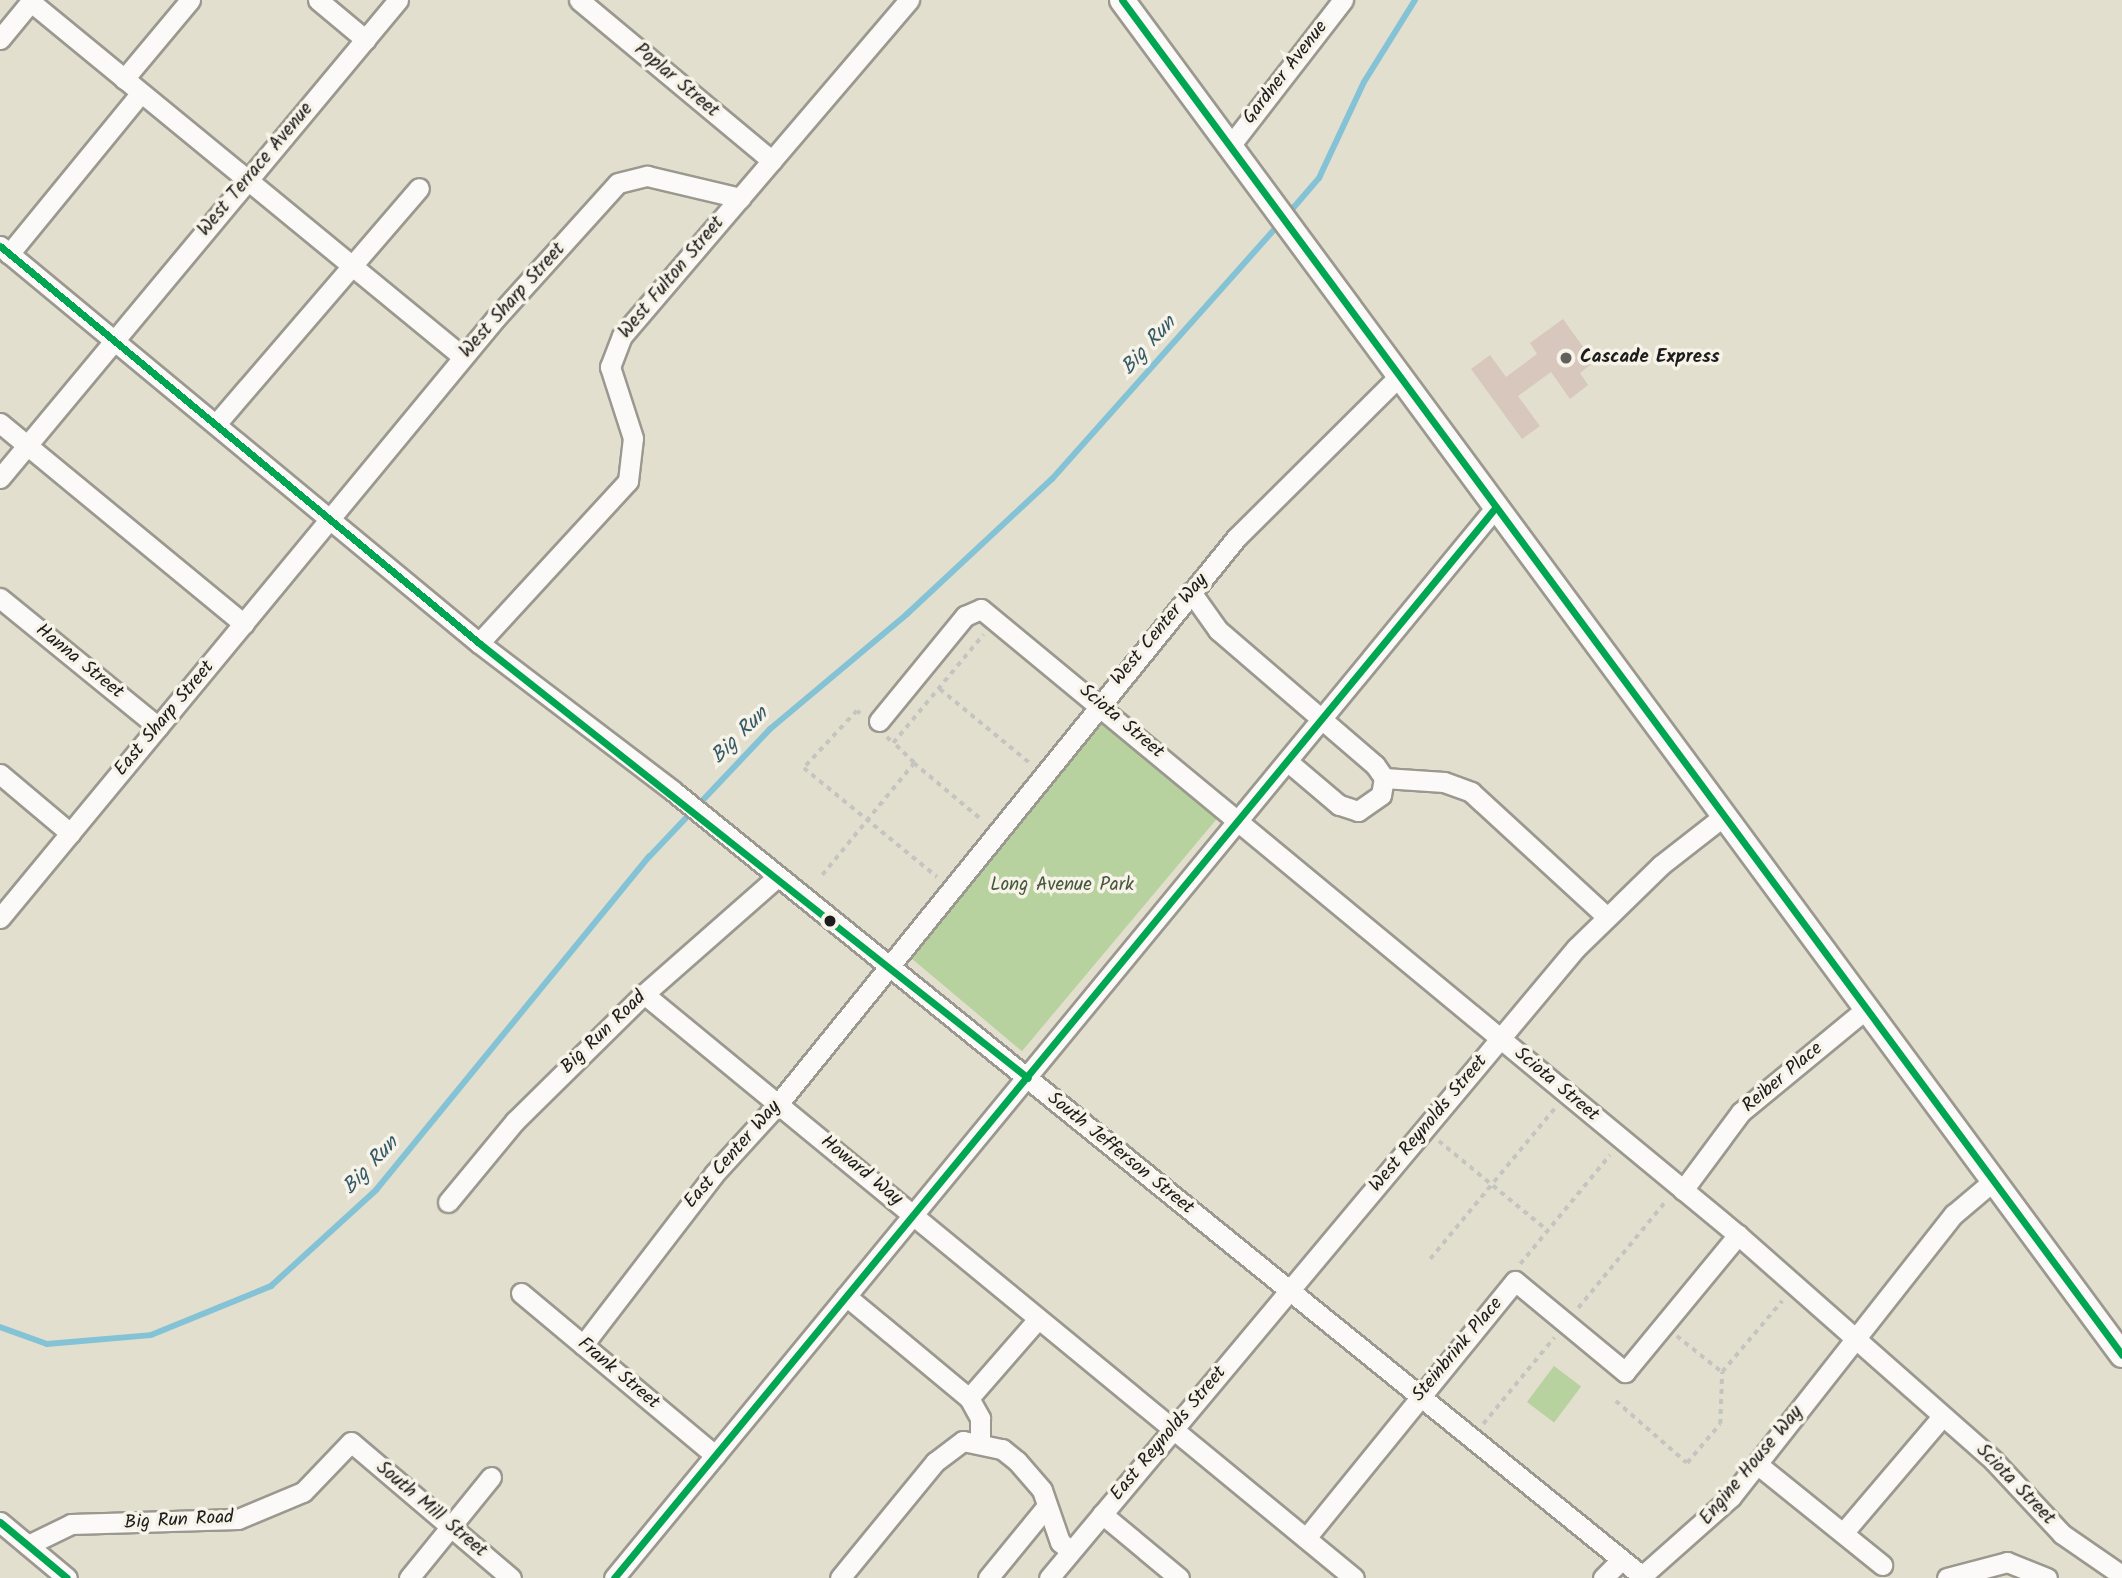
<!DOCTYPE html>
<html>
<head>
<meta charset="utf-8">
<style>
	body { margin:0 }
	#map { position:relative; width:2122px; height:1578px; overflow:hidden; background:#e3dfce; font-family:Kalam,sans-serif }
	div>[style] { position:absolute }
	.green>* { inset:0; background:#b7d29f; transform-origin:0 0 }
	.stream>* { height:6px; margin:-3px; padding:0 3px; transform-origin:3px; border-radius:3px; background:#84c3d6 }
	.building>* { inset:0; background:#d8c7bc }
	.path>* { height:3.5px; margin-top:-1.75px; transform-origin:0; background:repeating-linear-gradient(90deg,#c4c4c0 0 5px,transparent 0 10px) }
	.roads { filter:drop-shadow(2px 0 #9b998f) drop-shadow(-2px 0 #9b998f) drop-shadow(0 2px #9b998f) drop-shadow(0 -2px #9b998f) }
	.minor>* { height:19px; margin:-9.5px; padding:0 9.5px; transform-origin:9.5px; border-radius:9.5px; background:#fbfaf8 }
	.major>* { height:24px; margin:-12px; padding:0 12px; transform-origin:12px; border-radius:12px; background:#fbfaf8 }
	.bus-1>* { height:7px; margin:-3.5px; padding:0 3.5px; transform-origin:3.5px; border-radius:3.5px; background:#00a651 }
	.dots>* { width:19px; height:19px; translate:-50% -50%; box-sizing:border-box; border:4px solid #f7f3e8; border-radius:50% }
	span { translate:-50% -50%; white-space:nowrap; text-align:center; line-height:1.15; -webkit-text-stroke:7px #f7f3e8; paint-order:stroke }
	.street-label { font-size:19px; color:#1c1c1c }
	.poi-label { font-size:19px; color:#1c1c1c; font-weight:700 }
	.left { translate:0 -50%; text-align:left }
	.park-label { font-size:19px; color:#46583c }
	.water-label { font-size:21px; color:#355a68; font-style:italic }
</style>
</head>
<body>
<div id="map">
	<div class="green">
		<div style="left:1101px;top:722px;width:151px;height:303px;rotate:40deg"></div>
		<div style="left:1554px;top:1366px;width:34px;height:45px;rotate:37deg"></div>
	</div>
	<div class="stream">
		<div style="left:1288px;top:214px;width:48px;rotate:-49.3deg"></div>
		<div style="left:1319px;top:178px;width:106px;rotate:-64.9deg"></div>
		<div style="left:1364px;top:82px;width:97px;rotate:-58.1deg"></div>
		<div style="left:0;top:1327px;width:50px;rotate:19.9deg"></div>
		<div style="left:47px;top:1344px;width:104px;rotate:-4.9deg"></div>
		<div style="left:151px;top:1335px;width:130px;rotate:-22.2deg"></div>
		<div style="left:271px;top:1286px;width:142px;rotate:-42.4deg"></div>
		<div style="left:376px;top:1190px;width:431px;rotate:-50.7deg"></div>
		<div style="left:649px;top:857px;width:176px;rotate:-46.6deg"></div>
		<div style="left:770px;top:729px;width:179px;rotate:-40deg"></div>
		<div style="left:907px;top:614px;width:198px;rotate:-43deg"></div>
		<div style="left:1052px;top:479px;width:341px;rotate:-48.3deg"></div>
	</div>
	<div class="building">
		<div style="clip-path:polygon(1563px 319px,1594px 362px,1580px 373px,1588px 385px,1570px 399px,1551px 372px,1518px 396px,1540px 426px,1522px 439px,1471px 369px,1490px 355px,1506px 377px,1537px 354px,1530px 343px)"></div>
	</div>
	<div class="path">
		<div style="left:940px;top:689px;width:118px;rotate:39.5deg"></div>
		<div style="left:860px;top:714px;width:4px;rotate:-135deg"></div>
		<div style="left:857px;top:711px;width:78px;rotate:132.9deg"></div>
		<div style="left:804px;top:768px;width:172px;rotate:39.3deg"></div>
		<div style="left:887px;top:737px;width:8px;rotate:45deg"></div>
		<div style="left:893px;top:743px;width:141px;rotate:-50.2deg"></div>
		<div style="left:914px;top:763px;width:89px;rotate:40deg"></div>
		<div style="left:822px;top:875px;width:145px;rotate:-50.6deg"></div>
		<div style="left:914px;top:763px;width:29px;rotate:-136deg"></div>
		<div style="left:1439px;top:1141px;width:141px;rotate:39.5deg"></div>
		<div style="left:1430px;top:1259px;width:195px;rotate:-50.4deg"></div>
		<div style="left:1520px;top:1264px;width:141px;rotate:-50.5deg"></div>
		<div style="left:1578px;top:1308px;width:139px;rotate:-50.6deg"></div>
		<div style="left:1677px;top:1336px;width:58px;rotate:38.7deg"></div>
		<div style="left:1616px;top:1401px;width:94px;rotate:41.1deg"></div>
		<div style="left:1687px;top:1463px;width:51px;rotate:-49.8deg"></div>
		<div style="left:1720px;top:1424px;width:52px;rotate:-87.8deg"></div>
		<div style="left:1722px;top:1372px;width:93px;rotate:-49.8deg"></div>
		<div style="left:1483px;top:1424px;width:112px;rotate:-50.5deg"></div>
	</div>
	<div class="roads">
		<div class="minor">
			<div style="left:318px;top:0;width:62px;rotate:39.8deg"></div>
			<div style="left:579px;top:0;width:251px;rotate:39.8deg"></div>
			<div style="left:31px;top:2px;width:559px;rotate:39.41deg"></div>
			<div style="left:0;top:39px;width:50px;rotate:-50.6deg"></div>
			<div style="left:124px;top:79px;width:103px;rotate:-50.1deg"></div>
			<div style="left:1230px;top:146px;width:185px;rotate:-52.3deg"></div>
			<div style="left:0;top:246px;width:622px;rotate:39.65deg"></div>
			<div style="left:479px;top:643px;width:244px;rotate:37.3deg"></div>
			<div style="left:673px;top:791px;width:1247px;rotate:39.01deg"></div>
			<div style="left:1642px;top:1576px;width:119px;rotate:-41.6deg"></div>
			<div style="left:1731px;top:1497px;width:360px;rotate:-51.8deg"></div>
			<div style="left:1954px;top:1214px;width:51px;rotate:-40.2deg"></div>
			<div style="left:9px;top:254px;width:208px;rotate:-50.7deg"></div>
			<div style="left:0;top:423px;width:316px;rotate:39.5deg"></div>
			<div style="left:216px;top:424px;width:311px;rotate:-49.3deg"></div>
			<div style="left:0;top:478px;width:622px;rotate:-50.22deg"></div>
			<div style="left:1191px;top:592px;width:47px;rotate:54.6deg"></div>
			<div style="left:1218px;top:630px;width:207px;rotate:40.7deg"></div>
			<div style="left:1375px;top:765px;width:16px;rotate:55deg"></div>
			<div style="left:1384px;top:778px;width:17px;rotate:100deg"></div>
			<div style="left:1381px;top:795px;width:28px;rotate:145deg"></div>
			<div style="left:1358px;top:811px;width:20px;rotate:-162deg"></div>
			<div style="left:1339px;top:805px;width:68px;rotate:-139.8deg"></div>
			<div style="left:0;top:598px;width:204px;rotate:39.2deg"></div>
			<div style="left:479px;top:643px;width:220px;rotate:-47.4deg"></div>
			<div style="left:628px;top:481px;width:43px;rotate:-83.4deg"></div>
			<div style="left:633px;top:438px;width:75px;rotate:-107.9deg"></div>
			<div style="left:610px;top:367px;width:33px;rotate:-69deg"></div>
			<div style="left:622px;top:336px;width:442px;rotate:-49.5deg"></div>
			<div style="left:879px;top:721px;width:136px;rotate:-50.7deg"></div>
			<div style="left:965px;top:616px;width:17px;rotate:-24deg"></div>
			<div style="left:981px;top:609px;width:982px;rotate:39.59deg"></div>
			<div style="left:1738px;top:1235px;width:341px;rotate:41.4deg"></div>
			<div style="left:1994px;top:1461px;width:100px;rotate:47deg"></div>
			<div style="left:2062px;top:1534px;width:70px;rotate:34.6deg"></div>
			<div style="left:0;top:774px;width:92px;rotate:40.1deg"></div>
			<div style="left:1384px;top:778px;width:60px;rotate:3.8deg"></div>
			<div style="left:1444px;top:782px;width:29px;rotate:20deg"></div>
			<div style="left:1471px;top:792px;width:183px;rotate:42.6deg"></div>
			<div style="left:0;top:918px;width:777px;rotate:-50.43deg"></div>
			<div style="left:495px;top:319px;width:183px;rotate:-47.9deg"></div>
			<div style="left:618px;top:183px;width:30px;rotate:-14deg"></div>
			<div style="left:647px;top:176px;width:96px;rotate:13.3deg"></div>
			<div style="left:644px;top:994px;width:919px;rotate:39.44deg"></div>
			<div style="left:1683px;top:1190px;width:97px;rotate:-53.4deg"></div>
			<div style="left:1741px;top:1112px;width:162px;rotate:-39.5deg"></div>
			<div style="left:448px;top:1202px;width:105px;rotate:-50.4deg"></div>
			<div style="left:515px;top:1121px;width:181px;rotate:-44.6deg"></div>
			<div style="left:644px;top:994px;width:174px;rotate:-41.3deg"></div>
			<div style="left:521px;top:1293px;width:253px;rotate:39.9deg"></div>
			<div style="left:846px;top:1296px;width:160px;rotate:39.7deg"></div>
			<div style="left:969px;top:1398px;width:23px;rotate:61deg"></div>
			<div style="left:980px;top:1418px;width:23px;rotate:90deg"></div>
			<div style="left:583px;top:1345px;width:215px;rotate:-52.5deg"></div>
			<div style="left:714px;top:1174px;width:95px;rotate:-47.6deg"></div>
			<div style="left:778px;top:1104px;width:729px;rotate:-51.01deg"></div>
			<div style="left:1237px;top:537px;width:228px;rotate:-44.8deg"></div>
			<div style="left:969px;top:1398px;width:105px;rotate:-48.9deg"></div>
			<div style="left:1757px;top:1464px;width:161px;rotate:38.9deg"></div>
			<div style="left:1102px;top:1514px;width:100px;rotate:39.7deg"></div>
			<div style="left:0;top:1522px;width:87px;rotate:39.9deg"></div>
			<div style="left:1843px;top:1533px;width:151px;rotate:-49.6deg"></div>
			<div style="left:1306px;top:1538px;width:331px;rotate:-50.9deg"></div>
			<div style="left:1515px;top:1281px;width:143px;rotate:39.6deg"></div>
			<div style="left:1625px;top:1372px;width:178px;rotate:-50.5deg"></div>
			<div style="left:28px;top:1545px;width:48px;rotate:-26deg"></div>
			<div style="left:71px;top:1524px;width:167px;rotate:-1.7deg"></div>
			<div style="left:238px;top:1519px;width:70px;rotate:-22.6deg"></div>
			<div style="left:303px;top:1492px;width:69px;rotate:-46.2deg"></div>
			<div style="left:351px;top:1442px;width:210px;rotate:40.4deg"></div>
			<div style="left:409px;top:1578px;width:130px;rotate:-50.9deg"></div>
			<div style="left:614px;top:1578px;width:1387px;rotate:-50.53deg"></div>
			<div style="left:840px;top:1578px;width:150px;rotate:-50.7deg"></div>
			<div style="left:935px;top:1462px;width:35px;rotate:-37deg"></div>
			<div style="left:963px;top:1441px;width:40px;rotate:12deg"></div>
			<div style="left:1002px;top:1449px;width:19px;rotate:39deg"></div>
			<div style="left:1017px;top:1461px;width:38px;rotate:49deg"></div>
			<div style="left:1042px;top:1490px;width:55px;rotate:70.9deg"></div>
			<div style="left:1060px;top:1542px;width:14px;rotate:39deg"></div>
			<div style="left:988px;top:1578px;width:93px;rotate:-50.7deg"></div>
			<div style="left:1049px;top:1578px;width:821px;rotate:-50.09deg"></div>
			<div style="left:1576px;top:948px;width:119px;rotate:-44.3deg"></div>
			<div style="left:1661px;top:865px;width:80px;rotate:-37.9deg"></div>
			<div style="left:1603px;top:1578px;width:25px;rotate:-45deg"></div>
			<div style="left:1947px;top:1578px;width:62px;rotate:-14.9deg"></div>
			<div style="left:2007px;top:1562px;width:43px;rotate:21.8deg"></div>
		</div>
		<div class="major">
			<div style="left:1122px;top:0;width:1684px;rotate:53.57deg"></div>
		</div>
	</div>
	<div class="bus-1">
		<div style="left:1122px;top:0;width:1684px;rotate:53.57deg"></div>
		<div style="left:0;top:246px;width:622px;rotate:39.65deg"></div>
		<div style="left:479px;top:643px;width:700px;rotate:38.39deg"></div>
		<div style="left:0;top:1522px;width:87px;rotate:39.9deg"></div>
		<div style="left:614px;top:1578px;width:1387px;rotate:-50.53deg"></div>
	</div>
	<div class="dots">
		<div style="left:1566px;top:358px;background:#62605a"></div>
		<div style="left:830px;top:921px;background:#1c1c1c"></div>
	</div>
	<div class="street-label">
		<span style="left:1286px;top:73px;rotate:-52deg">Gardner Avenue</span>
		<span style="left:676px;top:81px;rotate:40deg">Poplar Street</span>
		<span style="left:256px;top:170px;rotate:-50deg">West Terrace Avenue</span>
		<span style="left:672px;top:278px;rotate:-50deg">West Fulton Street</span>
		<span style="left:513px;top:301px;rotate:-48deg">West Sharp Street</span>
		<span style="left:1160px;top:630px;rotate:-50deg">West Center Way</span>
		<span style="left:79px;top:662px;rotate:39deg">Hanna Street</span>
		<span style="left:165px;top:719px;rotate:-50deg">East Sharp Street</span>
		<span style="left:1121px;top:722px;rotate:40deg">Sciota Street</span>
		<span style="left:604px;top:1033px;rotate:-44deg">Big Run Road</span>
		<span style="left:1783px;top:1078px;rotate:-40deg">Reiber Place</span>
		<span style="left:1556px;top:1085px;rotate:40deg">Sciota Street</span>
		<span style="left:1429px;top:1124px;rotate:-50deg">West Reynolds Street</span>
		<span style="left:1120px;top:1154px;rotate:39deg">South Jefferson Street</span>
		<span style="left:733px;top:1155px;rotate:-49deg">East Center Way</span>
		<span style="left:861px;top:1171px;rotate:39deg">Howard Way</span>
		<span style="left:1458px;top:1350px;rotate:-50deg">Steinbrink Place</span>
		<span style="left:618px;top:1374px;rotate:40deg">Frank Street</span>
		<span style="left:1169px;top:1434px;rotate:-50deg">East Reynolds Street</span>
		<span style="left:1752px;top:1466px;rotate:-50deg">Engine House Way</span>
		<span style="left:2015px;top:1485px;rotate:46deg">Sciota Street</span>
		<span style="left:431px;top:1510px;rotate:40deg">South Mill Street</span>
		<span style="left:179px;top:1521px;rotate:-3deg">Big Run Road</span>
	</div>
	<div class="poi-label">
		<span class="left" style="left:1580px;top:358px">Cascade Express</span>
	</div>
	<div class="park-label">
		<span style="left:1062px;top:886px">Long Avenue Park</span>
	</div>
	<div class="water-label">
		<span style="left:1149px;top:346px;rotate:-48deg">Big Run</span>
		<span style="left:740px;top:736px;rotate:-45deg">Big Run</span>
		<span style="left:371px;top:1166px;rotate:-47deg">Big Run</span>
	</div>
</div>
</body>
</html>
